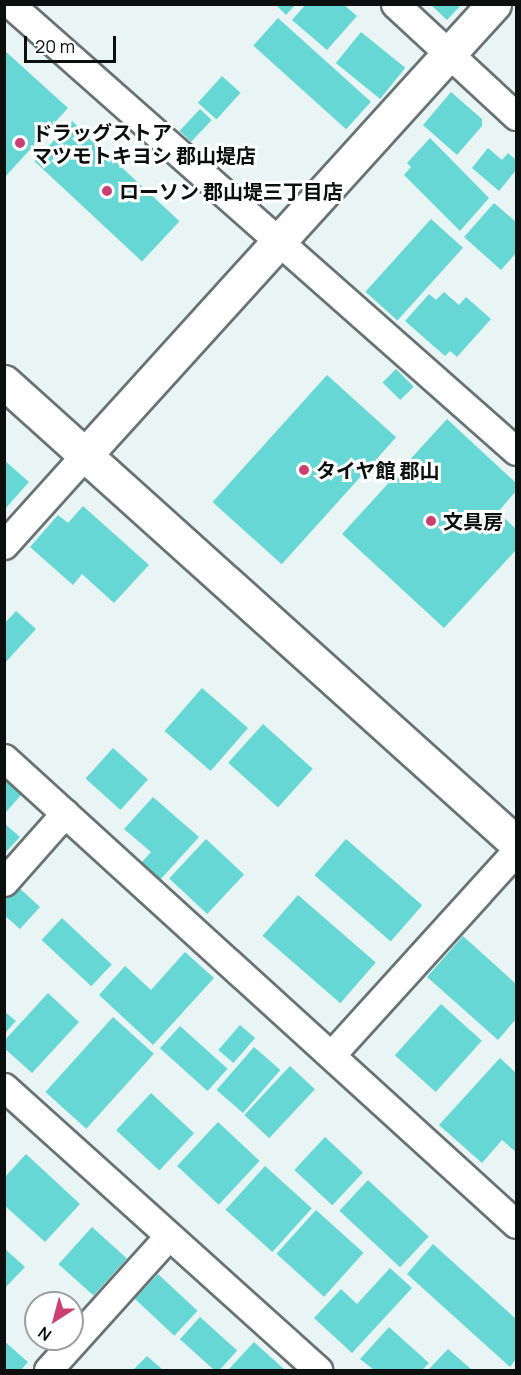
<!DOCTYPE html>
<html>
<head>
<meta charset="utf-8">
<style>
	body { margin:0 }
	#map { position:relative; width:521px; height:1375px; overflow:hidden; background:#e9f5f5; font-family:Manrope,"Noto Sans JP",sans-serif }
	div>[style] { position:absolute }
	.building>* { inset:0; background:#67d7d6; transform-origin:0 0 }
	.roads { filter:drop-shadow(2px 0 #697373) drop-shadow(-2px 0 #697373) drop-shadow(0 2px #697373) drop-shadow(0 -2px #697373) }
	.minor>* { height:27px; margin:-13.5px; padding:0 13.5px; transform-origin:13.5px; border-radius:13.5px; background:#fff }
	.tertiary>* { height:33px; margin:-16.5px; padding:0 16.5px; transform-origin:16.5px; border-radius:16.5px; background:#fff }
	.dots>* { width:16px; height:16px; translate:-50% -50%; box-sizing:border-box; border:3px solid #fff; border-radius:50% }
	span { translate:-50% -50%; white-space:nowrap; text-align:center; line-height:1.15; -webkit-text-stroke:6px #fff; paint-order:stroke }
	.poi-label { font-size:20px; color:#0b0f0e; font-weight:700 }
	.left { translate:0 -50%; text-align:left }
	.frame { position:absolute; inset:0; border:6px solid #0b0f0e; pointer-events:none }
	.north { position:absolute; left:24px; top:1291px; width:60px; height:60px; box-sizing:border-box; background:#fff; border:2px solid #9d9f9f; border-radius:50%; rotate:216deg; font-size:16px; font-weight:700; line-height:24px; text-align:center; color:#0b0f0e }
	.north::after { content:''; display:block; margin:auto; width:21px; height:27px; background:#cc3f71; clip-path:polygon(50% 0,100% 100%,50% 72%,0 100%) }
	.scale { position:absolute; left:24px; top:36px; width:92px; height:27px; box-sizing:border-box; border:3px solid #0b0f0e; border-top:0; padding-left:8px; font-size:18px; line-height:21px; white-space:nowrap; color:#0b0f0e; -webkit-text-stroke:4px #fff; paint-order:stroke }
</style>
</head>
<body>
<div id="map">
	<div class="building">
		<div style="clip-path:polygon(275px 4px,296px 4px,286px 15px)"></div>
		<div style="clip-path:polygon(306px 4px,343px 4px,357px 16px,327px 50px,292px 20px)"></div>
		<div style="clip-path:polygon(430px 4px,462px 4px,447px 20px)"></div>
		<div style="left:278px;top:18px;width:125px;height:37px;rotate:42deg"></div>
		<div style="left:361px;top:32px;width:57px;height:40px;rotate:39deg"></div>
		<div style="clip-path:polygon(4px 50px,68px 108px,4px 178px)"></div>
		<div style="left:222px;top:76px;width:25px;height:36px;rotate:42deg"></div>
		<div style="clip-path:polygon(451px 92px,482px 119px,482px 126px,457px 155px,423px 125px)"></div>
		<div style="left:200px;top:109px;width:16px;height:30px;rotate:43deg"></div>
		<div style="left:72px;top:121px;width:147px;height:55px;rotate:43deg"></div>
		<div style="clip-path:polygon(430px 138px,489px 198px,460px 231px,404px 175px,411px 167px,407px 163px)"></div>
		<div style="clip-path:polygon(488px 148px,502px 160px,508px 153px,516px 160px,516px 170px,499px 191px,472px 168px)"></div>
		<div style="clip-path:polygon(494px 203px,516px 222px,516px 253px,501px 270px,464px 237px)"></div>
		<div style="left:431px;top:219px;width:43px;height:98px;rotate:42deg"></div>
		<div style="clip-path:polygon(444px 292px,459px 305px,466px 297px,491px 319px,457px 357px,450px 351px,445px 356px,405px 321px,429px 294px,436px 300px)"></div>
		<div style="left:396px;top:369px;width:25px;height:19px;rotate:45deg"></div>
		<div style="left:327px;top:375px;width:93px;height:171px;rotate:42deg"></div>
		<div style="clip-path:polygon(447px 419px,516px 483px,516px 491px,498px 512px,516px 529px,516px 550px,444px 628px,342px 534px)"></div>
		<div style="clip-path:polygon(4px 460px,29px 482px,4px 510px)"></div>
		<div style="clip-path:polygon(83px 506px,149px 565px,114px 603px,82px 574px,73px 585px,30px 547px,58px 515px,68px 523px)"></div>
		<div style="clip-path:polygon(16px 611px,36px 629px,4px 664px,4px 624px)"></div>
		<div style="left:202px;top:688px;width:61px;height:57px;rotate:41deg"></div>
		<div style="left:263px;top:724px;width:67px;height:52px;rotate:42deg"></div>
		<div style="left:113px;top:748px;width:47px;height:41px;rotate:42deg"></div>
		<div style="clip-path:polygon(4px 778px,22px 794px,6px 812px,4px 811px)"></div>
		<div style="clip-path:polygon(153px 797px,199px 837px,160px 880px,141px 863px,151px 852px,124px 829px)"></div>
		<div style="clip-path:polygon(4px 823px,20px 837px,4px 854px)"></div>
		<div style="left:206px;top:839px;width:52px;height:54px;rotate:43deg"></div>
		<div style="left:346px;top:839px;width:101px;height:48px;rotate:41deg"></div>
		<div style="clip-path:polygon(17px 886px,40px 907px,20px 929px,4px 915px,4px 900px)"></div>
		<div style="left:298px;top:895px;width:103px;height:54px;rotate:41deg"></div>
		<div style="left:62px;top:918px;width:68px;height:30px;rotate:43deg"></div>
		<div style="clip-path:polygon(463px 936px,516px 984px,516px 1019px,498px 1040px,427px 977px)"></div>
		<div style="clip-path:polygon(185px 952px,214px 978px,153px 1045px,99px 995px,125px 966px,151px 990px)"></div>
		<div style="clip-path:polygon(48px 993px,79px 1022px,32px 1073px,4px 1048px,4px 1041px)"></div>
		<div style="left:441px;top:1004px;width:55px;height:69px;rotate:42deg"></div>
		<div style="clip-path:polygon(4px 1011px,16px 1021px,4px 1034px)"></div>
		<div style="left:113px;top:1017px;width:55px;height:101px;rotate:42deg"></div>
		<div style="left:240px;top:1025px;width:20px;height:33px;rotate:41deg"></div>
		<div style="left:180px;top:1026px;width:64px;height:30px;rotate:42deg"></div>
		<div style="left:254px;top:1047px;width:35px;height:57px;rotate:41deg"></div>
		<div style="clip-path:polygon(500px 1058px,516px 1073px,516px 1152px,502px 1140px,482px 1163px,439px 1125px)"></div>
		<div style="left:290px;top:1066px;width:34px;height:67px;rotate:43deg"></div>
		<div style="left:151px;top:1093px;width:59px;height:51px;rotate:43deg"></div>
		<div style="left:218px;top:1122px;width:57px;height:60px;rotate:43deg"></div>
		<div style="left:325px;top:1137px;width:52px;height:45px;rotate:43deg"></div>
		<div style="clip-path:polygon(26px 1154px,80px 1204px,45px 1242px,4px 1205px,4px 1178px)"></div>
		<div style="left:265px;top:1166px;width:63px;height:59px;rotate:42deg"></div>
		<div style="left:368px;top:1180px;width:83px;height:42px;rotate:43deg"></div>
		<div style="left:316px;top:1210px;width:64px;height:59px;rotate:42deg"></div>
		<div style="left:92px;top:1227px;width:47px;height:50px;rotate:42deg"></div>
		<div style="clip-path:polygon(433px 1244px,516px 1319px,516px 1359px,510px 1367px,407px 1274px)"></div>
		<div style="clip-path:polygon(4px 1248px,25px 1267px,4px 1289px)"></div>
		<div style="clip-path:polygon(390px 1268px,412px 1288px,352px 1353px,314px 1318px,341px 1289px,357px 1304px)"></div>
		<div style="left:158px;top:1274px;width:54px;height:34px;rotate:43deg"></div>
		<div style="left:200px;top:1317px;width:50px;height:30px;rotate:42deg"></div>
		<div style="clip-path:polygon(389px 1327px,429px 1363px,422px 1370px,374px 1370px,360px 1359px)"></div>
		<div style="clip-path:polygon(4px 1341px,28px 1362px,21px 1370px,4px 1370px)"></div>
		<div style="clip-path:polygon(254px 1342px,285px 1370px,228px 1370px)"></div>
		<div style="clip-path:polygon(448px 1349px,472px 1370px,429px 1369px)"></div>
		<div style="clip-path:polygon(147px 1356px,163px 1370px,133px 1370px)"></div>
	</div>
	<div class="roads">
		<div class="minor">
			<div style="left:10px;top:4px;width:675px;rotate:41.46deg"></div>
			<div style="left:395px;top:4px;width:165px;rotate:42.8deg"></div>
			<div style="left:4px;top:545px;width:121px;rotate:-48deg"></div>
			<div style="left:4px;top:758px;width:692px;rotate:42.31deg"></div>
			<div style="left:4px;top:882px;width:92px;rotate:-48.5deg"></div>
			<div style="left:333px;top:1053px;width:273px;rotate:-47.8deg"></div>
			<div style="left:4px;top:1087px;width:423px;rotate:42deg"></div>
			<div style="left:48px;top:1370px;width:178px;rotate:-48deg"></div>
		</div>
		<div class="tertiary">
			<div style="left:4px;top:382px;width:689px;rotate:42deg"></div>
			<div style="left:85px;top:455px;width:609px;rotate:-47.8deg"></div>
		</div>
	</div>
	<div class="dots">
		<div style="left:20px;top:143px;background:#cc3f71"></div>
		<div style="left:107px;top:191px;background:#cc3f71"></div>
		<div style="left:304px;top:470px;background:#cc3f71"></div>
		<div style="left:431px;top:521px;background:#cc3f71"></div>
	</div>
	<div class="poi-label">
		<span class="left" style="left:32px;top:144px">ドラッグストア<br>マツモトキヨシ 郡山堤店</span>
		<span class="left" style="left:119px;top:191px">ローソン 郡山堤三丁目店</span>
		<span class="left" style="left:316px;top:470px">タイヤ館 郡山</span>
		<span class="left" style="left:443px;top:521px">文具房</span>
	</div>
	<div class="frame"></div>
	<div class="north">N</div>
	<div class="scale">20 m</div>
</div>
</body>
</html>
